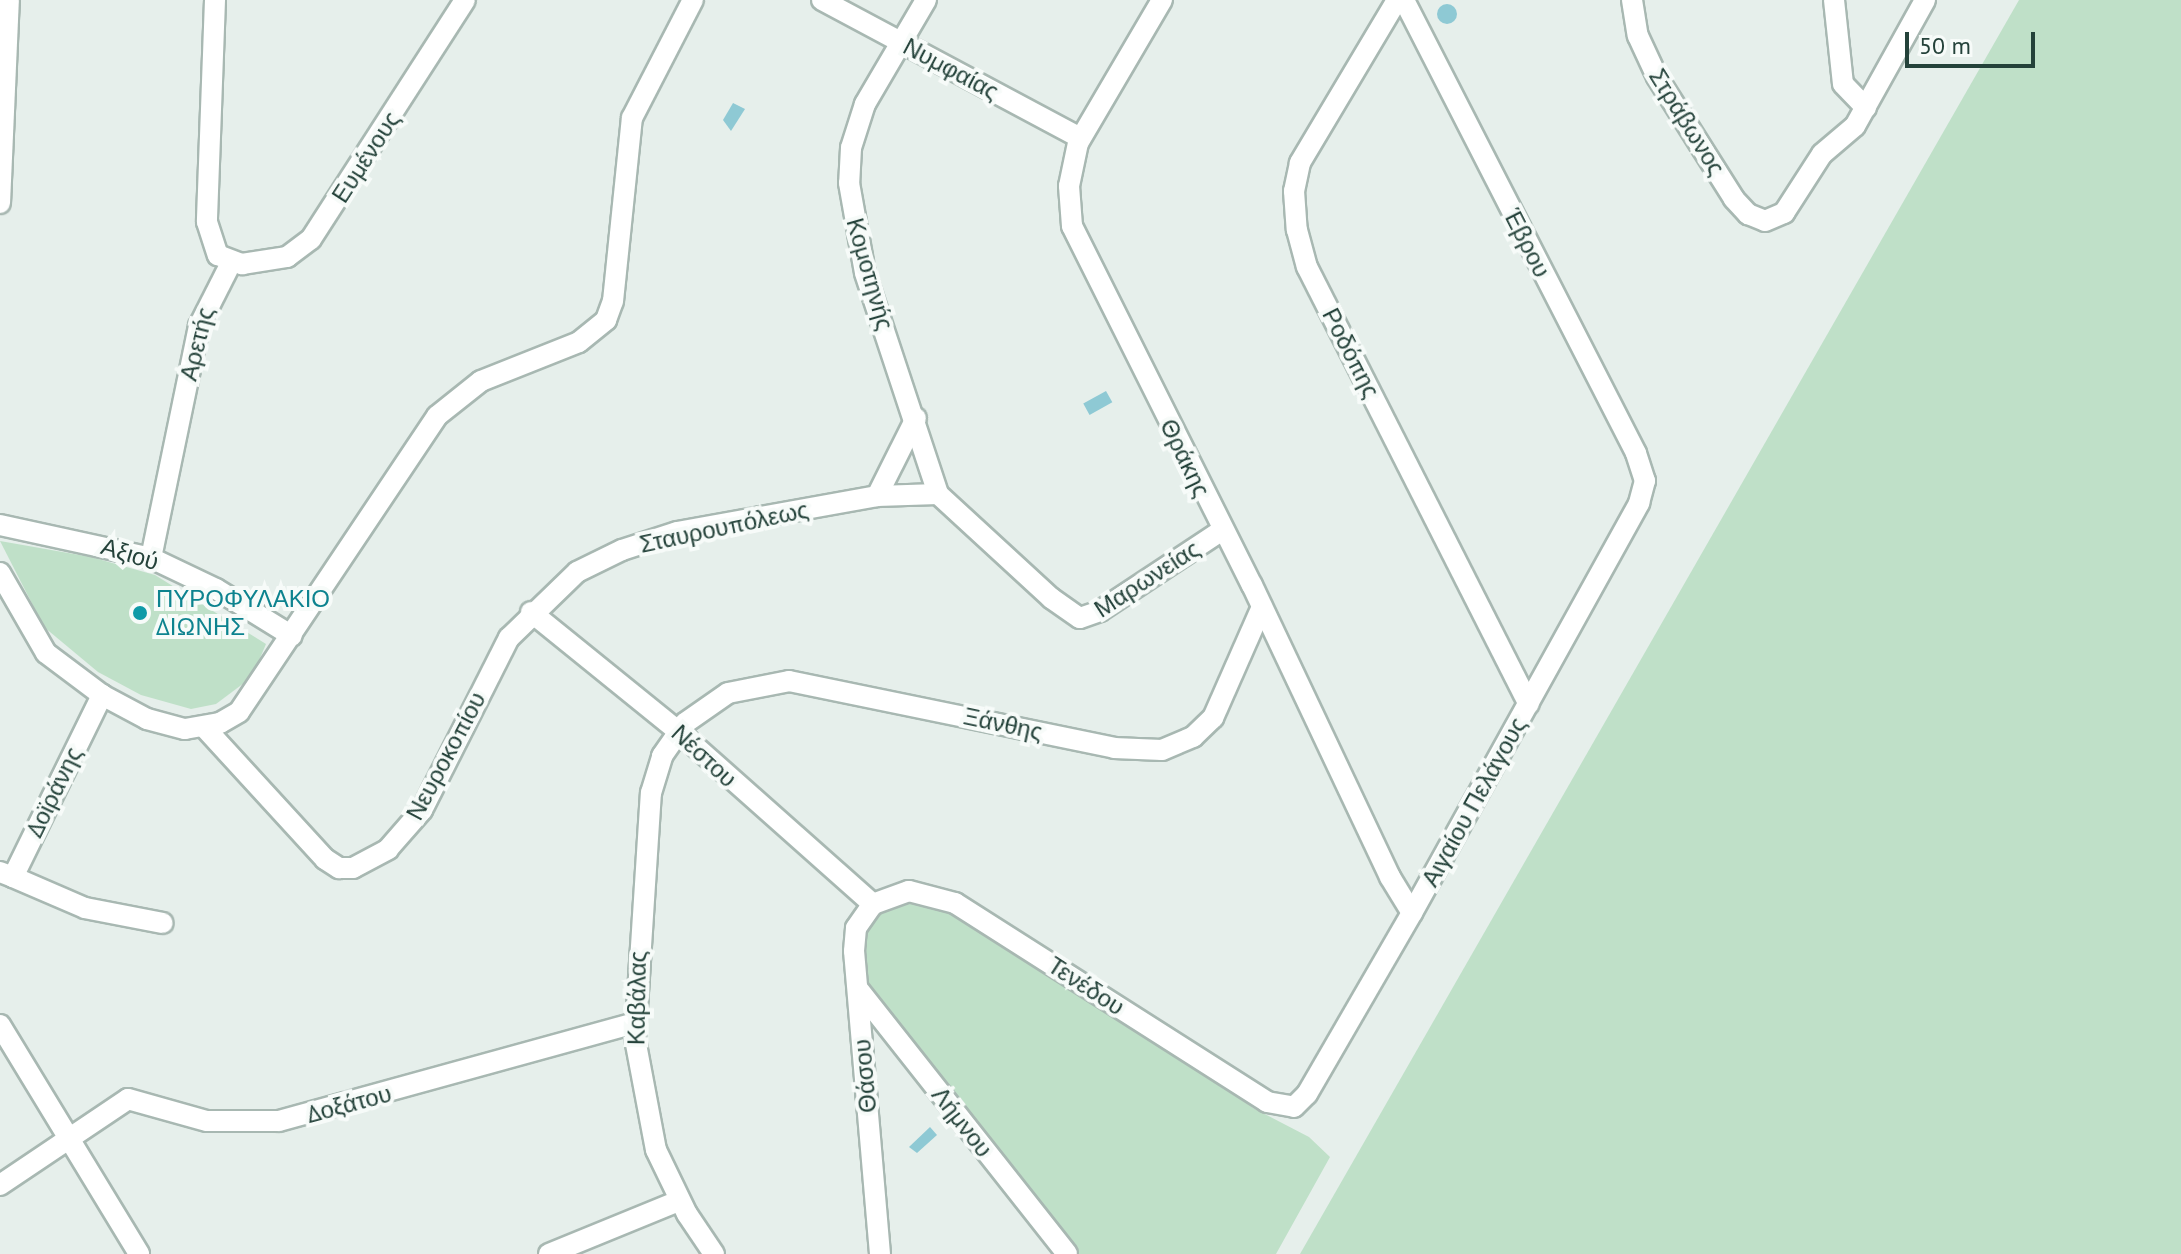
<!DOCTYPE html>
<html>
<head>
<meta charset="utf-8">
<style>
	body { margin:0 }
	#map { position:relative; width:2181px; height:1254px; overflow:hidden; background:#e6efeb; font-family:"PT Sans",sans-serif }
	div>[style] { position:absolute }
	.green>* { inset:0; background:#bfe0c8 }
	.water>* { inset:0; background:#8ec9d4; transform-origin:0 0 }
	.round { border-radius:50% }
	.roads { filter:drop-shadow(2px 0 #a8b8b2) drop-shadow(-2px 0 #a8b8b2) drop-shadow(0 2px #a8b8b2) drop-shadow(0 -2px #a8b8b2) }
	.street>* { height:20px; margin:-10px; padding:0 10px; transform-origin:10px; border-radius:10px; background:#fff }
	.dots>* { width:22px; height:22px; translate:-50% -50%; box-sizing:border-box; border:4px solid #f7fbf9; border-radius:50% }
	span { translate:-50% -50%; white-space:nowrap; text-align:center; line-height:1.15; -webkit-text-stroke:8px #f7fbf9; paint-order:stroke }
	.street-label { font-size:24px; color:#24423a }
	.culture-label { font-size:24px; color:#0d838f }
	.left { translate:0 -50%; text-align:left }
	.scale { position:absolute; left:1905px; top:32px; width:130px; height:36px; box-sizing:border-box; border:4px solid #24423a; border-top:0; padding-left:10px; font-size:24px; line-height:28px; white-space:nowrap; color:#24423a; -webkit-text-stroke:6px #f7fbf9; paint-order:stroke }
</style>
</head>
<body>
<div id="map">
	<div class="green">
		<div style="clip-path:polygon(2019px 0,2181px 0,2181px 1254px,1300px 1254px)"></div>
		<div style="clip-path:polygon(0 541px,91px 557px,155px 575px,266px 644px,252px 677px,216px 704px,191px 709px,141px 695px,98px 672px,44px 627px)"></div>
		<div style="clip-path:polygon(904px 896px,944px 901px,1210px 1073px,1253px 1108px,1309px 1137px,1330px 1157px,1276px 1254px,1074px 1254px,888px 1015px,861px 970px,866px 928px,884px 903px)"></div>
	</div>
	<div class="water">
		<div class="round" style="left:1437px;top:4px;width:20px;height:20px"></div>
		<div style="clip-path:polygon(733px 103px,745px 109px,731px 131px,723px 120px)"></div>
		<div style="left:1106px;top:391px;width:13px;height:26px;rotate:61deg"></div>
		<div style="clip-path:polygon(930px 1127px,937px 1135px,917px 1153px,909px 1147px)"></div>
	</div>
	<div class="roads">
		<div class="street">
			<div style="left:215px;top:0;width:222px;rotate:92.1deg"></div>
			<div style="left:207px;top:222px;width:35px;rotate:72deg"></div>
			<div style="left:218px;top:255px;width:26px;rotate:21deg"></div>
			<div style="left:242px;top:264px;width:46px;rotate:-8.8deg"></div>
			<div style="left:287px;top:257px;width:30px;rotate:-37deg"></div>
			<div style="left:311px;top:239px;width:284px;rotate:-57.2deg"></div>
			<div style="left:822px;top:0;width:293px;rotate:28.1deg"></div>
			<div style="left:926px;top:0;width:121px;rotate:120.4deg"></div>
			<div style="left:865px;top:104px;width:46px;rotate:107.7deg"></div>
			<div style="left:851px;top:148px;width:35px;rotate:93deg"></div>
			<div style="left:849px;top:183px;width:91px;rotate:79.9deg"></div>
			<div style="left:865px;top:273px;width:233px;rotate:71.7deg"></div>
			<div style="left:938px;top:494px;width:154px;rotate:42.6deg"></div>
			<div style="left:1051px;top:598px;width:35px;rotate:35deg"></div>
			<div style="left:1080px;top:618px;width:21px;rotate:-19deg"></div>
			<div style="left:1100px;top:611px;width:145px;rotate:-33.5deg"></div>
			<div style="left:1162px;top:0;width:166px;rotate:120.4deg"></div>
			<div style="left:1078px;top:143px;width:44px;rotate:101.8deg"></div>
			<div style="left:1069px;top:186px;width:40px;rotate:85.7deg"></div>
			<div style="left:1072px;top:226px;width:402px;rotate:63.4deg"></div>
			<div style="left:1252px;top:585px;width:323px;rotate:64.7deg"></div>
			<div style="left:1390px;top:877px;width:42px;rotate:58.6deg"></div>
			<div style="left:1397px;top:0;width:190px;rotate:120.8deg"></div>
			<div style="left:1300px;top:163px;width:29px;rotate:102deg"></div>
			<div style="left:1294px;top:191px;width:39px;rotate:86deg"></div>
			<div style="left:1297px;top:230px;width:38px;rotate:75deg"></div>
			<div style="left:1307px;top:267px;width:490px;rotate:63.1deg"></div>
			<div style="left:1632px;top:0;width:36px;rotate:81deg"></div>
			<div style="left:1638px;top:36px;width:45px;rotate:65.1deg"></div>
			<div style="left:1657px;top:77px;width:144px;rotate:57.7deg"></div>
			<div style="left:1734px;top:199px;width:21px;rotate:47deg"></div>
			<div style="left:1748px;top:214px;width:18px;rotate:22deg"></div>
			<div style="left:1765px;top:221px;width:21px;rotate:-23deg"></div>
			<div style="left:1784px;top:213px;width:70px;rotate:-57.2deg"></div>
			<div style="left:1822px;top:154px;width:43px;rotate:-40.3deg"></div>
			<div style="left:1855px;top:126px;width:144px;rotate:-60.9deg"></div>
			<div style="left:1834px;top:0;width:84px;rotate:83.9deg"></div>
			<div style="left:1843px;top:84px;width:33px;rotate:46deg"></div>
			<div style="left:0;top:203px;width:203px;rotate:-87.5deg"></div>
			<div style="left:877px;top:496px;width:87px;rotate:-63.4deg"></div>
			<div style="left:0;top:525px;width:155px;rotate:12.3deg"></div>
			<div style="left:151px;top:558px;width:72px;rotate:25.5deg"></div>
			<div style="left:216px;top:589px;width:89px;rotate:31.7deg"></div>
			<div style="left:151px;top:558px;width:237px;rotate:-78.3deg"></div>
			<div style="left:199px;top:326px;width:71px;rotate:-63.1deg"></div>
			<div style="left:0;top:573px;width:92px;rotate:60.1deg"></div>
			<div style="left:46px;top:653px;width:70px;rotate:36.9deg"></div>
			<div style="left:102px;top:695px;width:51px;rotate:28.1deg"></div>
			<div style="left:147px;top:719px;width:39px;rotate:15deg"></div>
			<div style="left:185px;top:729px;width:36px;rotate:-10deg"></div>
			<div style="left:220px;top:723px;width:22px;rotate:-30deg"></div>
			<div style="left:239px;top:712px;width:356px;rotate:-56.2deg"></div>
			<div style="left:437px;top:416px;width:56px;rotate:-38.5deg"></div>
			<div style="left:481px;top:381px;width:105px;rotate:-21.7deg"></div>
			<div style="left:579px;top:342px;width:35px;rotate:-39deg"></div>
			<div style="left:606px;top:320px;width:20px;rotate:-70deg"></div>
			<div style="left:613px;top:301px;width:184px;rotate:-84.1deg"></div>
			<div style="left:632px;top:118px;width:133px;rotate:-62.7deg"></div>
			<div style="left:531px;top:612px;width:189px;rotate:39deg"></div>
			<div style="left:678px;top:731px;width:261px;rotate:41.6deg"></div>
			<div style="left:205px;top:728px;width:178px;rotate:47.5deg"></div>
			<div style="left:325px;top:859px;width:17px;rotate:33deg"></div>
			<div style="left:339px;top:868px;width:14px"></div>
			<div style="left:353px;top:868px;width:40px;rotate:-28deg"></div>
			<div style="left:388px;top:849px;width:52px;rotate:-48.9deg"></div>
			<div style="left:422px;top:810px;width:193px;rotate:-63.2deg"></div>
			<div style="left:509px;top:638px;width:95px;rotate:-44.1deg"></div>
			<div style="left:577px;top:572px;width:50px;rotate:-26.1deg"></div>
			<div style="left:622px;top:550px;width:58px;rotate:-18.1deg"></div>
			<div style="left:677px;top:532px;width:203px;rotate:-10.2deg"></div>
			<div style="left:877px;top:496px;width:61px;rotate:-1.9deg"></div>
			<div style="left:0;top:872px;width:14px;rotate:21deg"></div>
			<div style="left:13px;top:877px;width:203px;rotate:-63.9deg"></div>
			<div style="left:13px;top:877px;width:78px;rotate:23.3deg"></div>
			<div style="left:85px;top:908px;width:79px;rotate:10.9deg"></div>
			<div style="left:858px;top:989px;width:337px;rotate:51.7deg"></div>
			<div style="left:0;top:1025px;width:268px;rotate:58.7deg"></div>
			<div style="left:0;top:1185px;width:154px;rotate:-33.9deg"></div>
			<div style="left:128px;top:1099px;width:82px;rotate:15.6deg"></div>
			<div style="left:207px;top:1121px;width:72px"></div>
			<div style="left:279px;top:1121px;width:369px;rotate:-15.4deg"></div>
			<div style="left:549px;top:1254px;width:140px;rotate:-22.2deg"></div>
			<div style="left:714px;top:1254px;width:48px;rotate:-124deg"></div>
			<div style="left:687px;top:1214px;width:71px;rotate:-115.8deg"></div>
			<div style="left:656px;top:1150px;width:113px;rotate:-100.7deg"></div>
			<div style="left:635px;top:1039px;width:247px;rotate:-86.3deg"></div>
			<div style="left:651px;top:793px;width:39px;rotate:-73deg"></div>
			<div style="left:662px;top:756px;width:40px;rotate:-55.1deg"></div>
			<div style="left:685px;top:723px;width:52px;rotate:-34.9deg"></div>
			<div style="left:728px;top:693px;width:62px;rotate:-11.1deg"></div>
			<div style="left:789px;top:681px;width:332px;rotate:11.6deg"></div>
			<div style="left:1114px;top:748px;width:48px;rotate:2.4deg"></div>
			<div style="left:1162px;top:750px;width:34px;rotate:-23deg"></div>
			<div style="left:1193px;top:737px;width:28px;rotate:-44deg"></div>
			<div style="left:1213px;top:718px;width:121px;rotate:-66.2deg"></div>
			<div style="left:880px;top:1254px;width:304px;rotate:-94.9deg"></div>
			<div style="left:854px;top:951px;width:23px;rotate:-85deg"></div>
			<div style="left:856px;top:928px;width:29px;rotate:-55deg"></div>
			<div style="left:873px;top:904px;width:38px;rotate:-20deg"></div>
			<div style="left:909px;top:891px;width:48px;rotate:14.6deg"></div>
			<div style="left:955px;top:903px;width:370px;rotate:32.5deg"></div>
			<div style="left:1267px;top:1102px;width:27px;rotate:10deg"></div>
			<div style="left:1294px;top:1107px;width:18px;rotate:-45deg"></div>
			<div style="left:1307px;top:1094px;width:209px;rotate:-59.9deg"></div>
			<div style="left:1412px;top:913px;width:469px;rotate:-61deg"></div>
			<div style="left:1639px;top:503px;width:23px;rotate:-75deg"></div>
			<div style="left:1645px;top:481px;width:29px;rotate:-108deg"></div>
			<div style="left:1636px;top:453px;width:509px;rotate:-117.12deg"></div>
		</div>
	</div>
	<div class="dots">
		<div style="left:140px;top:613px;background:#0f9aa8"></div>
	</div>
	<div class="street-label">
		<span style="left:951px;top:69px;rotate:28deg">Νυμφαίας</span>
		<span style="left:1687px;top:122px;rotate:58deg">Στράβωνος</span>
		<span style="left:366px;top:157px;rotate:-57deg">Ευμένους</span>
		<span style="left:1527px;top:243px;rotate:63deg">Έβρου</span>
		<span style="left:870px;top:274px;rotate:74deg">Κομοτηνής</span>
		<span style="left:197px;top:344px;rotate:-76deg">Αρετής</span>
		<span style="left:1351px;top:353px;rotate:63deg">Ροδόπης</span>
		<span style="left:1185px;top:458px;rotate:64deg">Θράκης</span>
		<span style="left:724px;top:527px;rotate:-12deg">Σταυρουπόλεως</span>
		<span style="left:130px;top:554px;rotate:17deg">Αξιού</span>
		<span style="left:1147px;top:579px;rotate:-33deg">Μαρωνείας</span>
		<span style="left:1003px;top:724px;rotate:12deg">Ξάνθης</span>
		<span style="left:446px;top:756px;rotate:-62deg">Νευροκοπίου</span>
		<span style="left:704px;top:756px;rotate:43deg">Νέστου</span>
		<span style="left:54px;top:792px;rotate:-64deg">Δοϊράνης</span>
		<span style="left:1474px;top:802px;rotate:-61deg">Αιγαίου Πελάγους</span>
		<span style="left:1086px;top:986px;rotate:33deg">Τενέδου</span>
		<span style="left:637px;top:998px;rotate:-89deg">Καβάλας</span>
		<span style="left:865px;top:1076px;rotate:-95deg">Θάσου</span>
		<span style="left:349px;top:1104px;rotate:-15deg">Δοξάτου</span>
		<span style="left:962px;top:1122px;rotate:52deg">Λήμνου</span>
	</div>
	<div class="culture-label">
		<span class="left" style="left:156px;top:613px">ΠΥΡΟΦΥΛΑΚΙΟ<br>ΔΙΩΝΗΣ</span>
	</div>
	<div class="scale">50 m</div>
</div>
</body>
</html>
